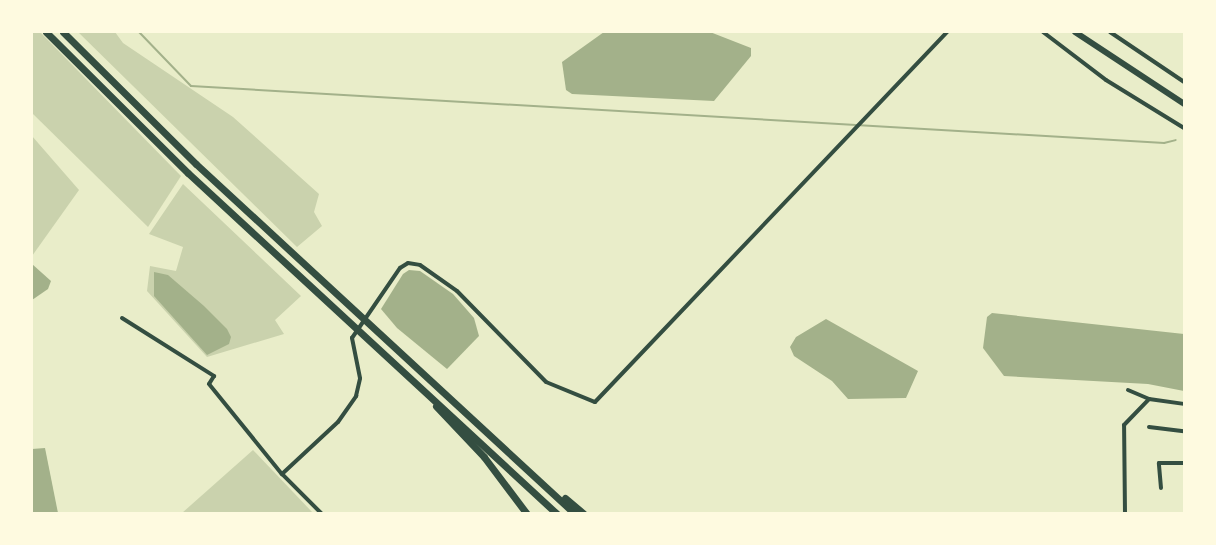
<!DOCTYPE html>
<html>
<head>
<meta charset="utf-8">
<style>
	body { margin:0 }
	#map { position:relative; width:1216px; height:545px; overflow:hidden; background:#e9edc9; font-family:Helvetica,sans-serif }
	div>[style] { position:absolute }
	.green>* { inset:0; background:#cad2ad }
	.water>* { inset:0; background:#a3b18a }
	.stream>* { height:2px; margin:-1px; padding:0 1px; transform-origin:1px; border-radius:1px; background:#a3b18a }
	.minor>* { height:4px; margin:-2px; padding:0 2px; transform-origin:2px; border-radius:2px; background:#344e41 }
	.primary>* { height:6px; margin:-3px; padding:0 3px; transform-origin:3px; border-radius:3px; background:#344e41 }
	.trunk>* { height:7px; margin:-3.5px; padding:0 3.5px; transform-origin:3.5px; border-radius:3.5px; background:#344e41 }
	span { translate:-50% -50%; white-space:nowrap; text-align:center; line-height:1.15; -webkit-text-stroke:6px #fefae0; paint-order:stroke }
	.frame { position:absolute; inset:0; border:33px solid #fefae0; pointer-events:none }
</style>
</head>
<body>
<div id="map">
	<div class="green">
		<div style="clip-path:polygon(32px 32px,40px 32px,181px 176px,148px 227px,32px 113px)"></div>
		<div style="clip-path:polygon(78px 32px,115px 32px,123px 43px,233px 117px,319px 194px,314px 212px,322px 226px,297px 247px)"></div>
		<div style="clip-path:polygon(32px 136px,79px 190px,32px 256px)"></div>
		<div style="clip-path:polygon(183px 184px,301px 296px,275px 320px,284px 334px,207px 357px,147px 291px,150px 266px,176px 271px,183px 247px,149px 234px)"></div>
		<div style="clip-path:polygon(253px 450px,313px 513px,182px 513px)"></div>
	</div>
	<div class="water">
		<div style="clip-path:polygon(604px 32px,710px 32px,751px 48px,751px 56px,714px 101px,572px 94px,566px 90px,562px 62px)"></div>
		<div style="clip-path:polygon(32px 264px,51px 281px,48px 289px,32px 300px)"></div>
		<div style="clip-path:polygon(409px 270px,420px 271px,453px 294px,474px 318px,479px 336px,447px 369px,397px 328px,381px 309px,403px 274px)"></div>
		<div style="clip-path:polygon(154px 272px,168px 275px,204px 306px,227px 329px,231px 337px,229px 344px,207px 355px,154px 296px)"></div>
		<div style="clip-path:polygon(992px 313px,1184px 334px,1184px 391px,1148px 384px,1004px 376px,983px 348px,987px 317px)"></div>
		<div style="clip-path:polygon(826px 319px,918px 371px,906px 398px,848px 399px,832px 381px,794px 356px,790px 347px,796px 337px)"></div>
		<div style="clip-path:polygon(45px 448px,58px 513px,32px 513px,32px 449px)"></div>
	</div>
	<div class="stream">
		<div style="left:139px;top:32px;width:75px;rotate:46.1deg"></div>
		<div style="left:191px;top:86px;width:975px;rotate:3.35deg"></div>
		<div style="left:1164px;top:143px;width:12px;rotate:-14deg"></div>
	</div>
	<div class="minor">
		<div style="left:1043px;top:32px;width:79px;rotate:37.3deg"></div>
		<div style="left:1106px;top:80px;width:92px;rotate:31.6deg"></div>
		<div style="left:1110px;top:32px;width:89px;rotate:34deg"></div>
		<div style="left:122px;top:318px;width:109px;rotate:32.2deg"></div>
		<div style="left:214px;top:376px;width:9px;rotate:122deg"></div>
		<div style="left:209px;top:384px;width:116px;rotate:51deg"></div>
		<div style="left:1128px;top:390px;width:23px;rotate:23deg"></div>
		<div style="left:1149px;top:427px;width:35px;rotate:7deg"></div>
		<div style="left:1161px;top:488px;width:25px;rotate:-95deg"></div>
		<div style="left:1159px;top:463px;width:25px"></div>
		<div style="left:322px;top:514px;width:57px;rotate:-135deg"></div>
		<div style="left:282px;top:474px;width:76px;rotate:-42.9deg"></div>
		<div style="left:338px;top:422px;width:32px;rotate:-55deg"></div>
		<div style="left:356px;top:396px;width:18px;rotate:-77deg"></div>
		<div style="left:360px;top:378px;width:41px;rotate:-101.3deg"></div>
		<div style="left:352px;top:338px;width:85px;rotate:-55.6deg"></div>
		<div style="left:400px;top:268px;width:9px;rotate:-32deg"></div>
		<div style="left:408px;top:263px;width:12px;rotate:9deg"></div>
		<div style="left:420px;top:265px;width:45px;rotate:35.1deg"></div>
		<div style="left:457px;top:291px;width:127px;rotate:45.6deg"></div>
		<div style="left:546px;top:382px;width:53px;rotate:22.2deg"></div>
		<div style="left:595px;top:402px;width:511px;rotate:-46.43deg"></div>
		<div style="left:1125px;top:514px;width:89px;rotate:-90.6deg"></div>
		<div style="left:1124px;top:425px;width:36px;rotate:-46deg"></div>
		<div style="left:1149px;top:399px;width:35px;rotate:8deg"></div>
	</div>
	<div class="primary">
		<div style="left:1075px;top:32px;width:131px;rotate:33.4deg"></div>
	</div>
	<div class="trunk">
		<div style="left:46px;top:32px;width:200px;rotate:44.8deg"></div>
		<div style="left:188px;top:173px;width:502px;rotate:42.74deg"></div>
		<div style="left:63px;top:32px;width:187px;rotate:44.8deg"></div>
		<div style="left:196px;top:164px;width:516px;rotate:42.72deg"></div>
		<div style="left:436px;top:406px;width:70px;rotate:46.7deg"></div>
		<div style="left:484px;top:457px;width:71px;rotate:53deg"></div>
		<div style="left:565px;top:498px;width:25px;rotate:40deg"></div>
	</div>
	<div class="frame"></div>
</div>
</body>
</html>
